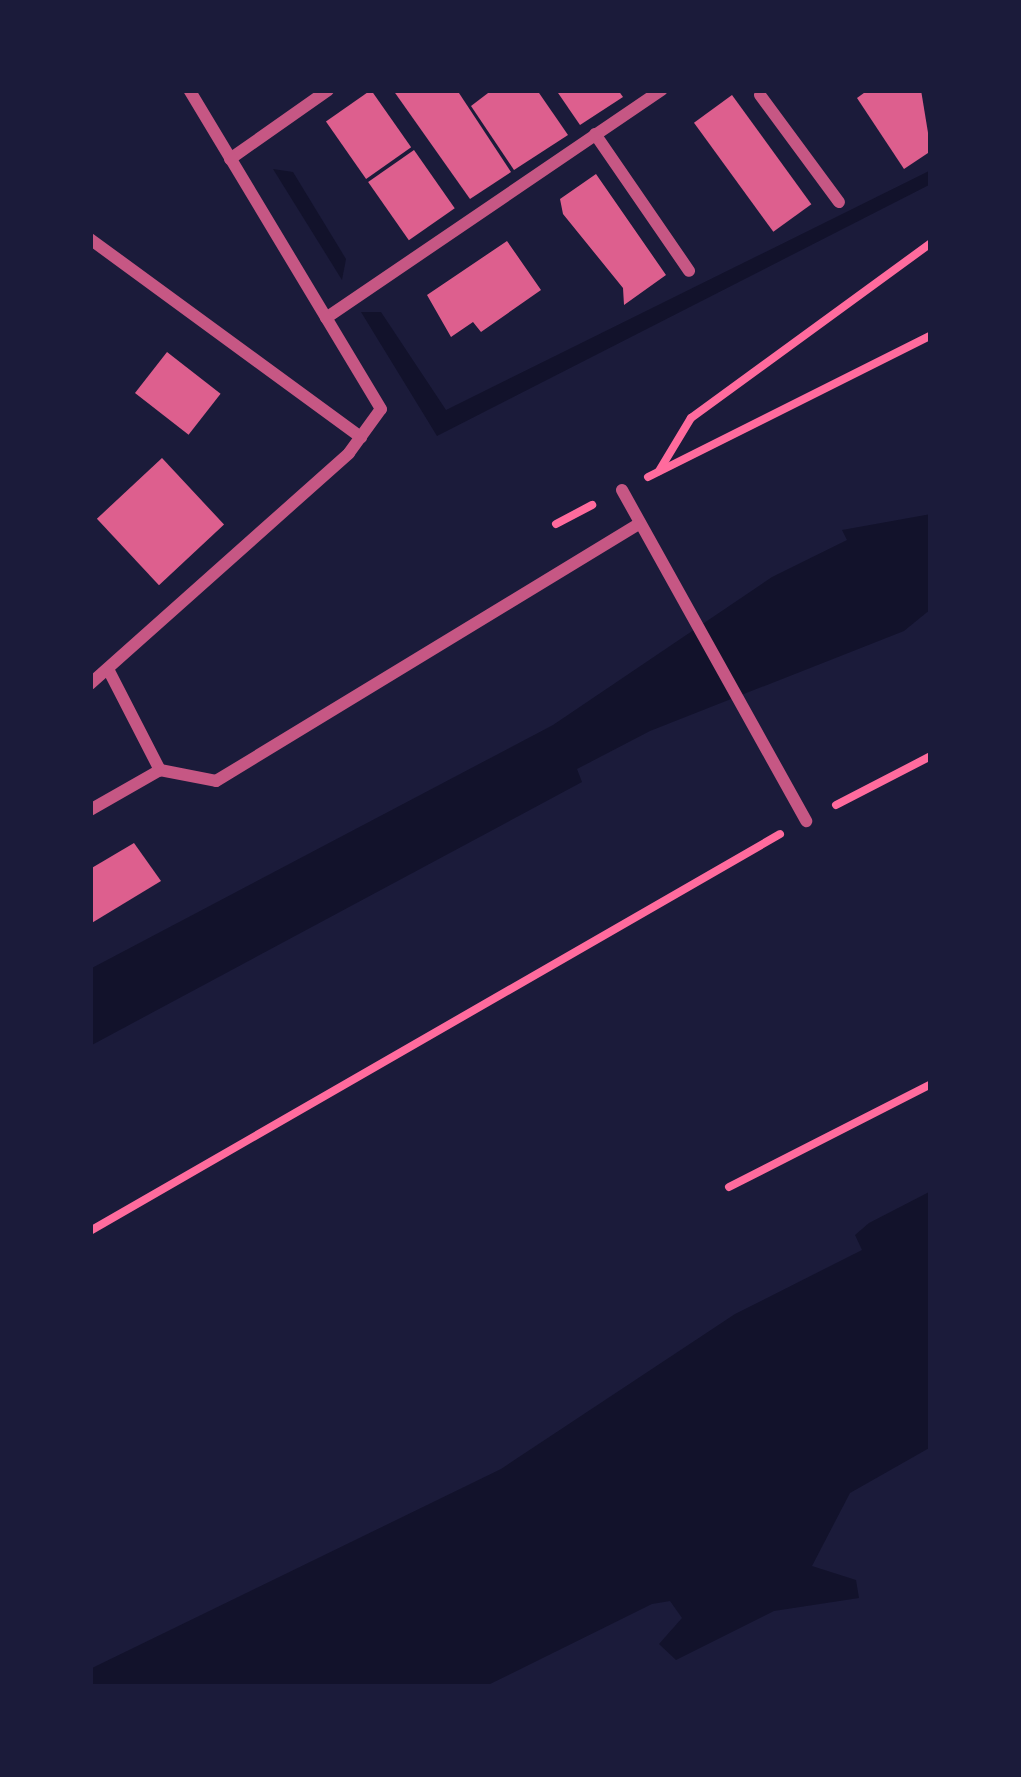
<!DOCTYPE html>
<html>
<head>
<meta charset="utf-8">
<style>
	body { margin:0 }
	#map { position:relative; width:1021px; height:1777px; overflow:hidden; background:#1b1b3a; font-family:Signika,sans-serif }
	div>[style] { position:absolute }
	.water>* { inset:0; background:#12122b }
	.building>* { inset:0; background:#dd5f8e; transform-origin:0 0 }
	.path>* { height:8px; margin:-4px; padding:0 4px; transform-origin:4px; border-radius:4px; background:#ff6b9d }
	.minor>* { height:12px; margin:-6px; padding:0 6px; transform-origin:6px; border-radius:6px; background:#c65784 }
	span { translate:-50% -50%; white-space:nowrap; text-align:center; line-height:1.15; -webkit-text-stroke:10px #1b1b3a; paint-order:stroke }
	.frame { position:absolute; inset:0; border:93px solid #1b1b3a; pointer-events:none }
</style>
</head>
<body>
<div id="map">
	<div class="water">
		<div style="clip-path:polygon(273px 169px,293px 172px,346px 259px,342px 280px)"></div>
		<div style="clip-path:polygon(931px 170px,931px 184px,437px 436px,361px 312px,381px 312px,446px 410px)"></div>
		<div style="clip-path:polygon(931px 514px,931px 609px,904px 631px,650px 731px,577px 769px,582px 782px,90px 1046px,90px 969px,553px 725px,772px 577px,847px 540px,842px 530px)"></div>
		<div style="clip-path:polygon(931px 1191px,931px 1447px,850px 1493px,812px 1566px,856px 1580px,859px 1598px,774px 1611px,676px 1660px,659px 1644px,682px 1618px,670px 1601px,652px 1604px,484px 1687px,90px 1687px,90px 1669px,501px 1469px,735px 1314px,862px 1250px,855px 1235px,869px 1223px)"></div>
	</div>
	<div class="building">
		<div style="left:371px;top:90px;width:70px;height:55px;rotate:55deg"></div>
		<div style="clip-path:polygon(393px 90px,457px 90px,511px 172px,470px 199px)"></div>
		<div style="clip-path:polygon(492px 90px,537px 90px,568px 135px,514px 170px,471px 106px)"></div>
		<div style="clip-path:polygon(556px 90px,618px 90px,623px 97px,580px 125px)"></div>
		<div style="clip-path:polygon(868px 90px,921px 90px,931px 151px,904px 169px,857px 98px)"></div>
		<div style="left:732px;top:95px;width:135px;height:47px;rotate:54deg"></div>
		<div style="left:414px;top:150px;width:71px;height:56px;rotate:55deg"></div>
		<div style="clip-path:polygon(596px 174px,666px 275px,624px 305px,623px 288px,563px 214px,560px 199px)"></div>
		<div style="clip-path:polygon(507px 241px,541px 290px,481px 332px,473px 322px,451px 337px,427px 295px)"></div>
		<div style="left:167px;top:352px;width:68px;height:52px;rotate:38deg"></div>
		<div style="left:162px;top:458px;width:91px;height:89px;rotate:47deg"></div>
		<div style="clip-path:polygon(134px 843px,161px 881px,90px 924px,90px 869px)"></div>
	</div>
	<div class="path">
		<div style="left:659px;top:471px;width:62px;rotate:-58.9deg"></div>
		<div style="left:691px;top:418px;width:297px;rotate:-36.1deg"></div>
		<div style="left:648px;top:477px;width:317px;rotate:-26.6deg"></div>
		<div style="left:556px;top:524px;width:41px;rotate:-27.8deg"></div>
		<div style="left:836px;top:805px;width:107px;rotate:-27.3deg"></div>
		<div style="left:729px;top:1187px;width:227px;rotate:-27deg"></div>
		<div style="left:90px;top:1231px;width:796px;rotate:-29.91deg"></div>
	</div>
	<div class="minor">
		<div style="left:760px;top:95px;width:133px;rotate:53.6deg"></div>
		<div style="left:595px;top:134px;width:166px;rotate:55.5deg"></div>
		<div style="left:230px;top:159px;width:120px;rotate:-35.1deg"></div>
		<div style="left:90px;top:239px;width:336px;rotate:36.2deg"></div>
		<div style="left:326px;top:318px;width:406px;rotate:-34.2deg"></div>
		<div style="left:622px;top:490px;width:379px;rotate:60.9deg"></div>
		<div style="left:108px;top:669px;width:114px;rotate:62.8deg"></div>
		<div style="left:160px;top:770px;width:57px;rotate:11.1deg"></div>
		<div style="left:216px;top:781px;width:493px;rotate:-31.3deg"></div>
		<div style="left:90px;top:684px;width:347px;rotate:-41.7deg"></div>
		<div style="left:349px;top:453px;width:54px;rotate:-54deg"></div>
		<div style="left:381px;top:409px;width:372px;rotate:-121deg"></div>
		<div style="left:90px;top:810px;width:81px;rotate:-29.7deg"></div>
	</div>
	<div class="frame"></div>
</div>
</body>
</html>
